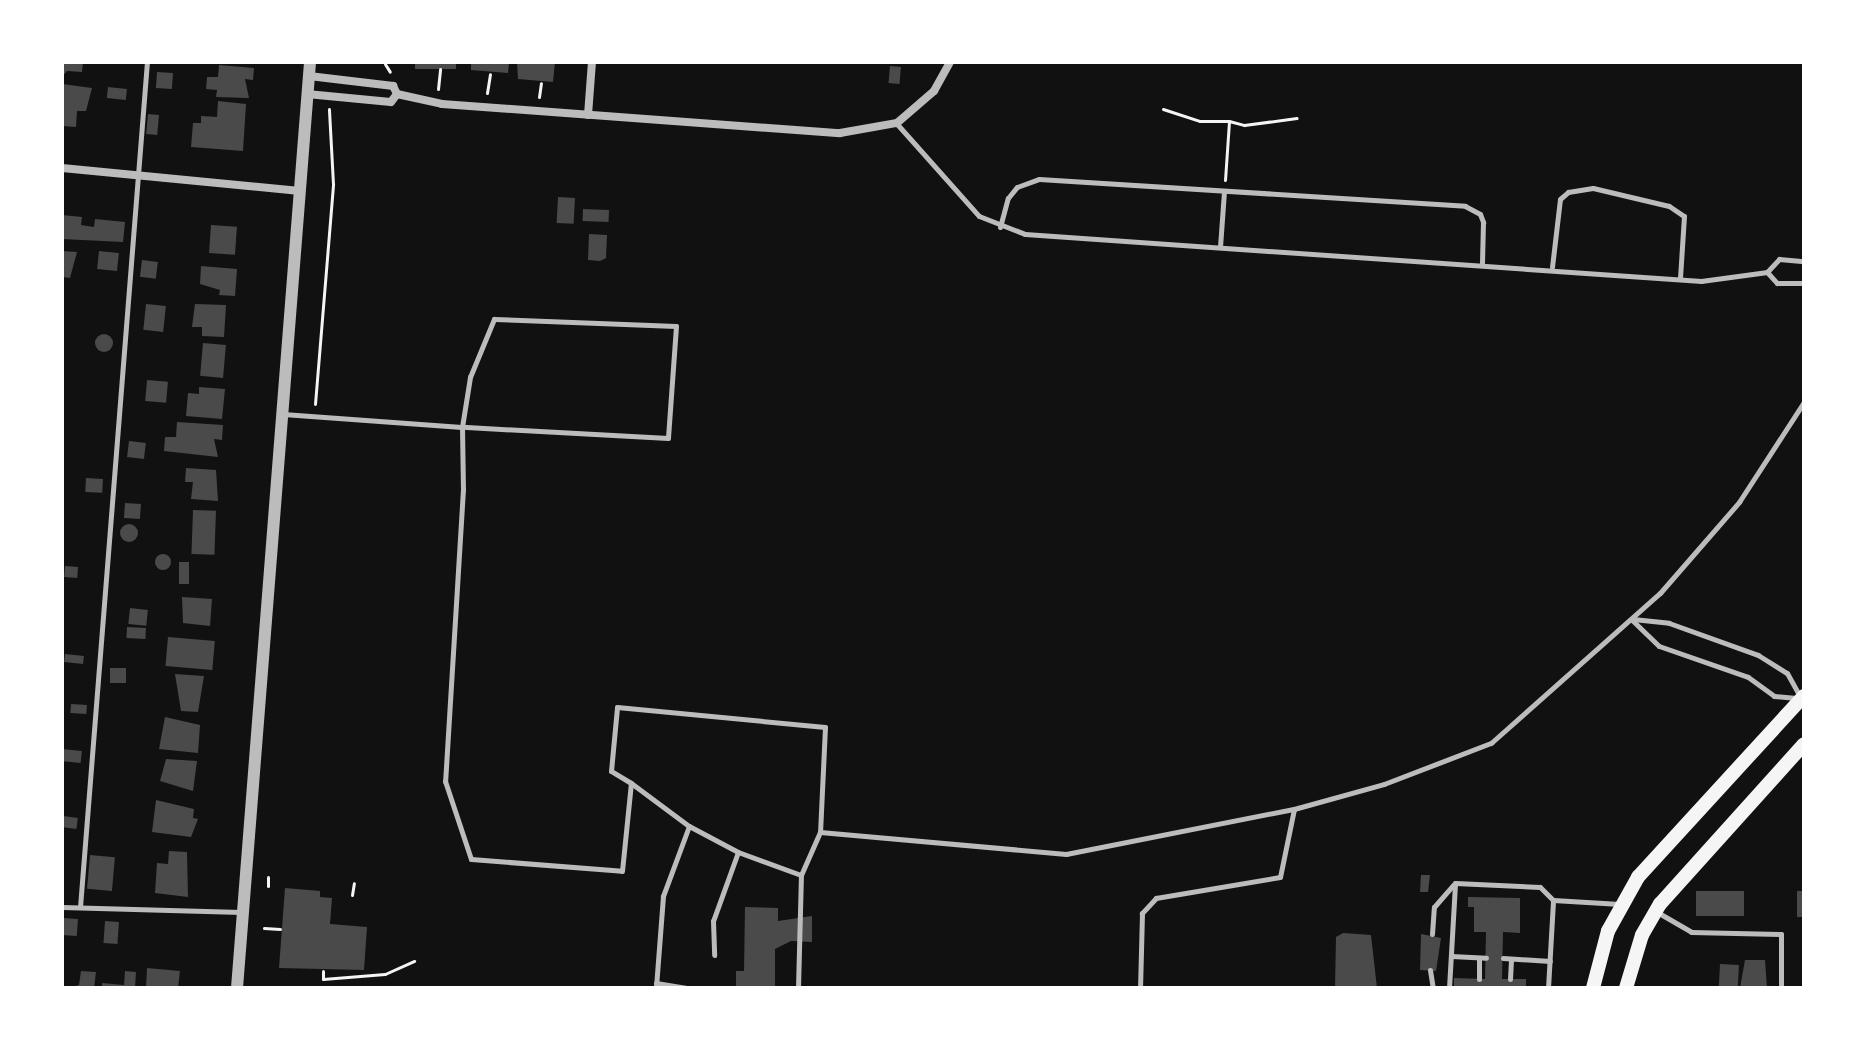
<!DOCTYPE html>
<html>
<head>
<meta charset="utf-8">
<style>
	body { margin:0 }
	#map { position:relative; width:1866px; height:1050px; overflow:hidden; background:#111; font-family:Georgia,serif }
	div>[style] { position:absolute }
	.building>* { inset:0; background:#4a4a4a; transform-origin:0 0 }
	.round { border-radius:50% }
	.path>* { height:3px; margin:-1.5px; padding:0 1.5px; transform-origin:1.5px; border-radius:1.5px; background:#f5f5f5 }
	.service>* { height:5px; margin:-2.5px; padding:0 2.5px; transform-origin:2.5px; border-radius:2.5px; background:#bcbcbc }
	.minor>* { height:8px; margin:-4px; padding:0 4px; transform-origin:4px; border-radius:4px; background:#bcbcbc }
	.tertiary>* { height:12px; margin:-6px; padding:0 6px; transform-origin:6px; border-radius:6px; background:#bcbcbc }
	.secondary>* { height:14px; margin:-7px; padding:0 7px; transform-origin:7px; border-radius:7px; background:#f5f5f5 }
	span { translate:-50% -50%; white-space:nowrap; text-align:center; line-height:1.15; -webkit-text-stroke:6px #fff; paint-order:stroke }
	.frame { position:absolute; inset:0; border:64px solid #fff; pointer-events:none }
</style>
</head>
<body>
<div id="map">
	<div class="building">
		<div style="clip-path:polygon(62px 62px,83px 62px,82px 72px,67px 71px,62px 77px)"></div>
		<div style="left:415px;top:62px;width:41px;height:7px"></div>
		<div style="clip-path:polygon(471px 62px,509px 62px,508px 73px,471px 70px)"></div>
		<div style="clip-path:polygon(517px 62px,555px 62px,553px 82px,518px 79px)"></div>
		<div style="clip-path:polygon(219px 65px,254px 68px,253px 80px,245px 79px,249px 98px,216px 97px,217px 90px,206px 89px,207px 77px,218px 77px)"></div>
		<div style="left:890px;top:66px;width:11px;height:17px;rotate:5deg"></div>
		<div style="left:157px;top:72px;width:16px;height:16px;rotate:4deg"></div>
		<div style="clip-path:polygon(62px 84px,92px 88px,86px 111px,77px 111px,76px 127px,62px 126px)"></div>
		<div style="left:108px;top:87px;width:19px;height:11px;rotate:6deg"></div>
		<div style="clip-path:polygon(218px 101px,246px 104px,243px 151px,191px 147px,193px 123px,201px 123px,201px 116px,217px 117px)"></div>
		<div style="left:148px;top:114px;width:11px;height:20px;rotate:5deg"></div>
		<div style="left:558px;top:197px;width:17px;height:26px;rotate:3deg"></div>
		<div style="left:583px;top:209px;width:26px;height:12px;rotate:2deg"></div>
		<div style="clip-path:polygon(62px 215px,82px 217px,81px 225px,94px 227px,95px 219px,125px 222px,123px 242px,62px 239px)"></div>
		<div style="left:211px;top:225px;width:26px;height:28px;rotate:4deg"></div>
		<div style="clip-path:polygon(589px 234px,607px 235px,606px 258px,600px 261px,588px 260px)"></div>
		<div style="clip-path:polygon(62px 251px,77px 252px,70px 278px,62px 277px)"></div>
		<div style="left:99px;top:251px;width:20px;height:18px;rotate:6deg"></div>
		<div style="left:142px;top:260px;width:16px;height:17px;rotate:7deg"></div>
		<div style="clip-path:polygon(201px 266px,237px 269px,235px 296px,219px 295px,220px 290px,200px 284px)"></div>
		<div style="left:146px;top:304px;width:20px;height:26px;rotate:6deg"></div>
		<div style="clip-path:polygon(195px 304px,226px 305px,224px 337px,202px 336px,202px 327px,192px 327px)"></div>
		<div class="round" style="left:95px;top:334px;width:18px;height:18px"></div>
		<div style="left:203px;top:343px;width:23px;height:33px;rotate:5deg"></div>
		<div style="left:147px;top:380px;width:21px;height:21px;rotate:5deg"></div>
		<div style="clip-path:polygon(199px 387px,225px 389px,222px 419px,186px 416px,188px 393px,199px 394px)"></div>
		<div style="clip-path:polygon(177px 422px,223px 425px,222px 440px,214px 439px,218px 457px,164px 451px,165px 437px,176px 437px)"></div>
		<div style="left:129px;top:441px;width:17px;height:16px;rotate:7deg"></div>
		<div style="clip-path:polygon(186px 468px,216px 470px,218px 501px,191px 499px,193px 482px,185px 482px)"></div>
		<div style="left:86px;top:478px;width:17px;height:14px;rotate:3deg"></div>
		<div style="left:125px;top:503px;width:16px;height:15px;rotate:4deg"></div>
		<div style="left:193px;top:510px;width:23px;height:44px;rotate:2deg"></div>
		<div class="round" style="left:120px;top:524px;width:18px;height:18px"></div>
		<div class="round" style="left:155px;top:554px;width:16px;height:16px"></div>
		<div style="left:179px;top:562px;width:10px;height:22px"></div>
		<div style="left:65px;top:566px;width:13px;height:11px;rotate:4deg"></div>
		<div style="clip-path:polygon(182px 597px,212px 599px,210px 626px,183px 623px)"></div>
		<div style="left:130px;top:608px;width:18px;height:16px;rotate:6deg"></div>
		<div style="left:127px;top:627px;width:19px;height:11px;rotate:3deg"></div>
		<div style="left:168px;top:637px;width:47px;height:29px;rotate:5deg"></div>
		<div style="left:65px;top:654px;width:19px;height:8px;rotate:6deg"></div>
		<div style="left:110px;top:668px;width:16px;height:15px"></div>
		<div style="clip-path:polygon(175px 674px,204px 676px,198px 712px,181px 711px)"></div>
		<div style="left:71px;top:704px;width:16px;height:9px;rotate:4deg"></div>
		<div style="clip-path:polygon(165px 717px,200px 725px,198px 753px,159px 749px)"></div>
		<div style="left:62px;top:749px;width:20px;height:12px;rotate:6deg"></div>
		<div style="clip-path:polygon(166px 759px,197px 761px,193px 791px,160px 781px)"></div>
		<div style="clip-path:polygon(156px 800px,194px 809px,193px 818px,198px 819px,191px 837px,152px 832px)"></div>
		<div style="left:63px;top:816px;width:15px;height:11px;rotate:8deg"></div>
		<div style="clip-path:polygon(169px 851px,187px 852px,188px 897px,155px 893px,157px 863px,168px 864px)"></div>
		<div style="left:90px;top:855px;width:25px;height:34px;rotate:5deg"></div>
		<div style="clip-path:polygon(1421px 875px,1430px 875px,1428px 892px,1420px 892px)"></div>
		<div style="clip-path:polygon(285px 888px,320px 891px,320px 897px,332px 898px,330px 924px,367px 927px,364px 970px,279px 968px)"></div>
		<div style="left:1696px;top:891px;width:48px;height:25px"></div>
		<div style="left:1797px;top:891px;width:7px;height:26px"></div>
		<div style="clip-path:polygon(1468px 897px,1520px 898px,1520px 933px,1503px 932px,1502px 979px,1526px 979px,1526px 988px,1454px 988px,1454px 978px,1485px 979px,1486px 932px,1474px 932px,1474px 907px,1468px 907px)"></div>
		<div style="clip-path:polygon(745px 907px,778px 908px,778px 921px,812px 916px,812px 942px,791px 941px,775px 949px,775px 988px,736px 988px,736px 971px,744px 971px)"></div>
		<div style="left:63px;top:918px;width:15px;height:17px;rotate:4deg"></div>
		<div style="left:105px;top:921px;width:14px;height:22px;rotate:4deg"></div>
		<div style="clip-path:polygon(1343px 933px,1371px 935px,1377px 988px,1335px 988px,1336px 937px)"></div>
		<div style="clip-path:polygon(1421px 934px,1441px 938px,1436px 971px,1420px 970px)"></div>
		<div style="clip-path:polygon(1745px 960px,1765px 960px,1767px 988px,1740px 988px)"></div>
		<div style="left:1720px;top:964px;width:19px;height:24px;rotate:3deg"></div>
		<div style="clip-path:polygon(147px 968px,180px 971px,178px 988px,146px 988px)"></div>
		<div style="clip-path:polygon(81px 971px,96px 972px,94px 988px,69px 988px,79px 985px)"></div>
		<div style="clip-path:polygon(125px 971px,136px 972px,135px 988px,102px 988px,102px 983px,124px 985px)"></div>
	</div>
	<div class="path">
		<div style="left:385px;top:64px;width:9px;rotate:58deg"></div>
		<div style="left:438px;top:89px;width:20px;rotate:-84deg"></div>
		<div style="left:487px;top:93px;width:19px;rotate:-81deg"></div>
		<div style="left:539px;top:97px;width:14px;rotate:-82deg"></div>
		<div style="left:1163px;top:109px;width:39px;rotate:18deg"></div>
		<div style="left:1200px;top:121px;width:29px"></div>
		<div style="left:1225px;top:180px;width:59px;rotate:-86.1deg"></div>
		<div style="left:1229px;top:121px;width:16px;rotate:15deg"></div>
		<div style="left:1244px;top:125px;width:53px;rotate:-7.5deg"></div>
		<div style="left:315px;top:404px;width:221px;rotate:-85.3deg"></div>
		<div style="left:333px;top:184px;width:75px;rotate:-93.1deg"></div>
		<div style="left:268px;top:886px;width:9px;rotate:-90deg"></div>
		<div style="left:352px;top:895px;width:12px;rotate:-81deg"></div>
		<div style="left:264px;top:928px;width:16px;rotate:4deg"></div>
		<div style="left:323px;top:971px;width:8px;rotate:90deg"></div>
		<div style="left:323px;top:979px;width:62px;rotate:-4.6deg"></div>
		<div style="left:385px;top:974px;width:32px;rotate:-24deg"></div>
	</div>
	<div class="service">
		<div style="left:897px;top:124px;width:123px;rotate:48.3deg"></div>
		<div style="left:979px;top:216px;width:49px;rotate:21.4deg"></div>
		<div style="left:1025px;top:234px;width:678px;rotate:3.98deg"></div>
		<div style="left:1701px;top:281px;width:67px;rotate:-7.8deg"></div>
		<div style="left:1767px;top:272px;width:18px;rotate:-47deg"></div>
		<div style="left:1779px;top:259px;width:25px;rotate:5deg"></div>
		<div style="left:1000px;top:227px;width:30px;rotate:-75deg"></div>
		<div style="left:1008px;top:198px;width:14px;rotate:-51deg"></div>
		<div style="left:1017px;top:187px;width:23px;rotate:-20deg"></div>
		<div style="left:1039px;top:179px;width:427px;rotate:3.6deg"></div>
		<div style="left:1465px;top:206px;width:17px;rotate:28deg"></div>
		<div style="left:1480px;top:214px;width:9px;rotate:69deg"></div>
		<div style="left:1483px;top:222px;width:41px;rotate:91.4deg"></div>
		<div style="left:1220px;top:247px;width:56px;rotate:-85.9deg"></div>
		<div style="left:1552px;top:267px;width:68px;rotate:-83.3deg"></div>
		<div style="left:1560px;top:199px;width:11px;rotate:-41deg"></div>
		<div style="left:1568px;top:192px;width:25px;rotate:-9deg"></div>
		<div style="left:1593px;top:188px;width:78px;rotate:13.3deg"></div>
		<div style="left:1669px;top:206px;width:18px;rotate:34deg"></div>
		<div style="left:1684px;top:216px;width:62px;rotate:93.7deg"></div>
		<div style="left:1767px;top:272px;width:15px;rotate:48deg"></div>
		<div style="left:1777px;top:283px;width:27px"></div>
		<div style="left:494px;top:319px;width:182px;rotate:2.2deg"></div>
		<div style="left:676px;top:326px;width:112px;rotate:94.1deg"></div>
		<div style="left:668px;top:438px;width:206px;rotate:-176.9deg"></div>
		<div style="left:462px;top:427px;width:51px;rotate:-80.9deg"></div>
		<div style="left:470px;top:377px;width:63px;rotate:-67.5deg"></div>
		<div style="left:283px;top:414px;width:179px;rotate:4.2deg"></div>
		<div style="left:462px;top:427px;width:62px;rotate:89.1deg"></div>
		<div style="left:463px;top:489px;width:293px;rotate:93.5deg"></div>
		<div style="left:445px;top:781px;width:82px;rotate:71.6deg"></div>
		<div style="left:471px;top:859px;width:151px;rotate:4.5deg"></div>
		<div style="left:622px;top:871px;width:88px;rotate:-84.2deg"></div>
		<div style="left:631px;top:783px;width:23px;rotate:-149deg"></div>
		<div style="left:611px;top:771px;width:64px;rotate:-84.6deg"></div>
		<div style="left:617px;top:707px;width:209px;rotate:5.5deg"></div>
		<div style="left:825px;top:727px;width:105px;rotate:92.7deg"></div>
		<div style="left:820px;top:832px;width:247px;rotate:5.1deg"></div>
		<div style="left:1066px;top:854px;width:232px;rotate:-11.2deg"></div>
		<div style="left:1294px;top:809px;width:69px;rotate:101.6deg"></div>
		<div style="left:1280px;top:877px;width:126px;rotate:170.4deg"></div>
		<div style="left:1156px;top:898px;width:21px;rotate:133deg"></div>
		<div style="left:1142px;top:913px;width:75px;rotate:91.5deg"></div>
		<div style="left:1633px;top:619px;width:36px;rotate:6deg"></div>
		<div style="left:1669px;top:623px;width:95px;rotate:19.8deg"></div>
		<div style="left:1758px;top:655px;width:34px;rotate:32deg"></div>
		<div style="left:1787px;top:673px;width:29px;rotate:61deg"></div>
		<div style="left:1632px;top:620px;width:37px;rotate:44deg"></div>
		<div style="left:1659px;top:646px;width:94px;rotate:19.2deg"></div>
		<div style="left:1748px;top:677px;width:32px;rotate:36deg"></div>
		<div style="left:1774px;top:696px;width:25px;rotate:5deg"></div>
		<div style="left:631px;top:783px;width:72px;rotate:36.6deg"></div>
		<div style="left:689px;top:826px;width:75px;rotate:110.4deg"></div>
		<div style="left:663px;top:896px;width:92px;rotate:94.4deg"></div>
		<div style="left:1294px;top:809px;width:93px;rotate:-15.5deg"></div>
		<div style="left:1384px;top:784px;width:115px;rotate:-21deg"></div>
		<div style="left:1491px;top:743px;width:226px;rotate:-41.6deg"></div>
		<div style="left:1660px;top:593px;width:121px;rotate:-49deg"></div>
		<div style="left:1739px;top:502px;width:119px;rotate:-57deg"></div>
		<div style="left:689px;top:826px;width:55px;rotate:28deg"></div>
		<div style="left:738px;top:852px;width:73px;rotate:109.9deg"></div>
		<div style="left:713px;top:921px;width:34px;rotate:88deg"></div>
		<div style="left:738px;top:852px;width:67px;rotate:20.1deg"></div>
		<div style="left:62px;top:907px;width:179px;rotate:1.6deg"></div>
		<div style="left:80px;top:907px;width:848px;rotate:-85.47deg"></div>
		<div style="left:1657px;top:912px;width:39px;rotate:30deg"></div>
		<div style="left:1691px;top:932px;width:90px;rotate:1.3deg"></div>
		<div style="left:1781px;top:934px;width:54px;rotate:90deg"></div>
		<div style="left:1432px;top:934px;width:27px;rotate:-86deg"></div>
		<div style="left:1434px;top:907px;width:30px;rotate:-49deg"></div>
		<div style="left:1451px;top:956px;width:35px;rotate:3deg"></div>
		<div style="left:1503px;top:958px;width:47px;rotate:3.7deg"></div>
		<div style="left:1430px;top:970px;width:18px;rotate:81deg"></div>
		<div style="left:1479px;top:979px;width:21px;rotate:-90deg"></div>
		<div style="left:1510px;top:979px;width:20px;rotate:-87deg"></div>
		<div style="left:656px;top:983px;width:31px;rotate:9deg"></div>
		<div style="left:798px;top:988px;width:113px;rotate:-88.5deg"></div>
		<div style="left:801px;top:875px;width:47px;rotate:-66.2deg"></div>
		<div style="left:1449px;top:988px;width:105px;rotate:-86.7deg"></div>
		<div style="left:1455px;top:883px;width:85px;rotate:2.7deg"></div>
		<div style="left:1540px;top:887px;width:18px;rotate:45deg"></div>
		<div style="left:1553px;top:900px;width:67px;rotate:3.4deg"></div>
		<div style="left:1548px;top:988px;width:88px;rotate:-86.7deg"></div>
	</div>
	<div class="minor">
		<div style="left:309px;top:76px;width:85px;rotate:6.8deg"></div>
		<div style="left:393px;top:86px;width:9px;rotate:63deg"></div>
		<div style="left:397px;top:94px;width:46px;rotate:12.5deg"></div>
		<div style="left:442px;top:104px;width:399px;rotate:4.2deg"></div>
		<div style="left:840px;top:133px;width:58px;rotate:-10deg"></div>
		<div style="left:897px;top:123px;width:49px;rotate:-40.9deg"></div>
		<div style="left:934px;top:91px;width:33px;rotate:-61deg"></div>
		<div style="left:307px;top:94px;width:84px;rotate:5.4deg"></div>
		<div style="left:391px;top:102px;width:10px;rotate:-53deg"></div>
		<div style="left:588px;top:115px;width:53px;rotate:-85.7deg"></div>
		<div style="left:62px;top:168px;width:239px;rotate:5.5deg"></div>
	</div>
	<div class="tertiary">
		<div style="left:237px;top:988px;width:929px;rotate:-85.49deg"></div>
	</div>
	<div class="secondary">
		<div style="left:1593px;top:988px;width:59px;rotate:-75.3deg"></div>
		<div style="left:1608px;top:931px;width:62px;rotate:-60.9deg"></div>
		<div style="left:1638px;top:877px;width:246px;rotate:-47.5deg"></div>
		<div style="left:1626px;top:988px;width:55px;rotate:-73.2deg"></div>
		<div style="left:1642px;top:935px;width:36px;rotate:-60deg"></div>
		<div style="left:1660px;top:904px;width:215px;rotate:-48deg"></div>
	</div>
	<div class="frame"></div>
</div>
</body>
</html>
